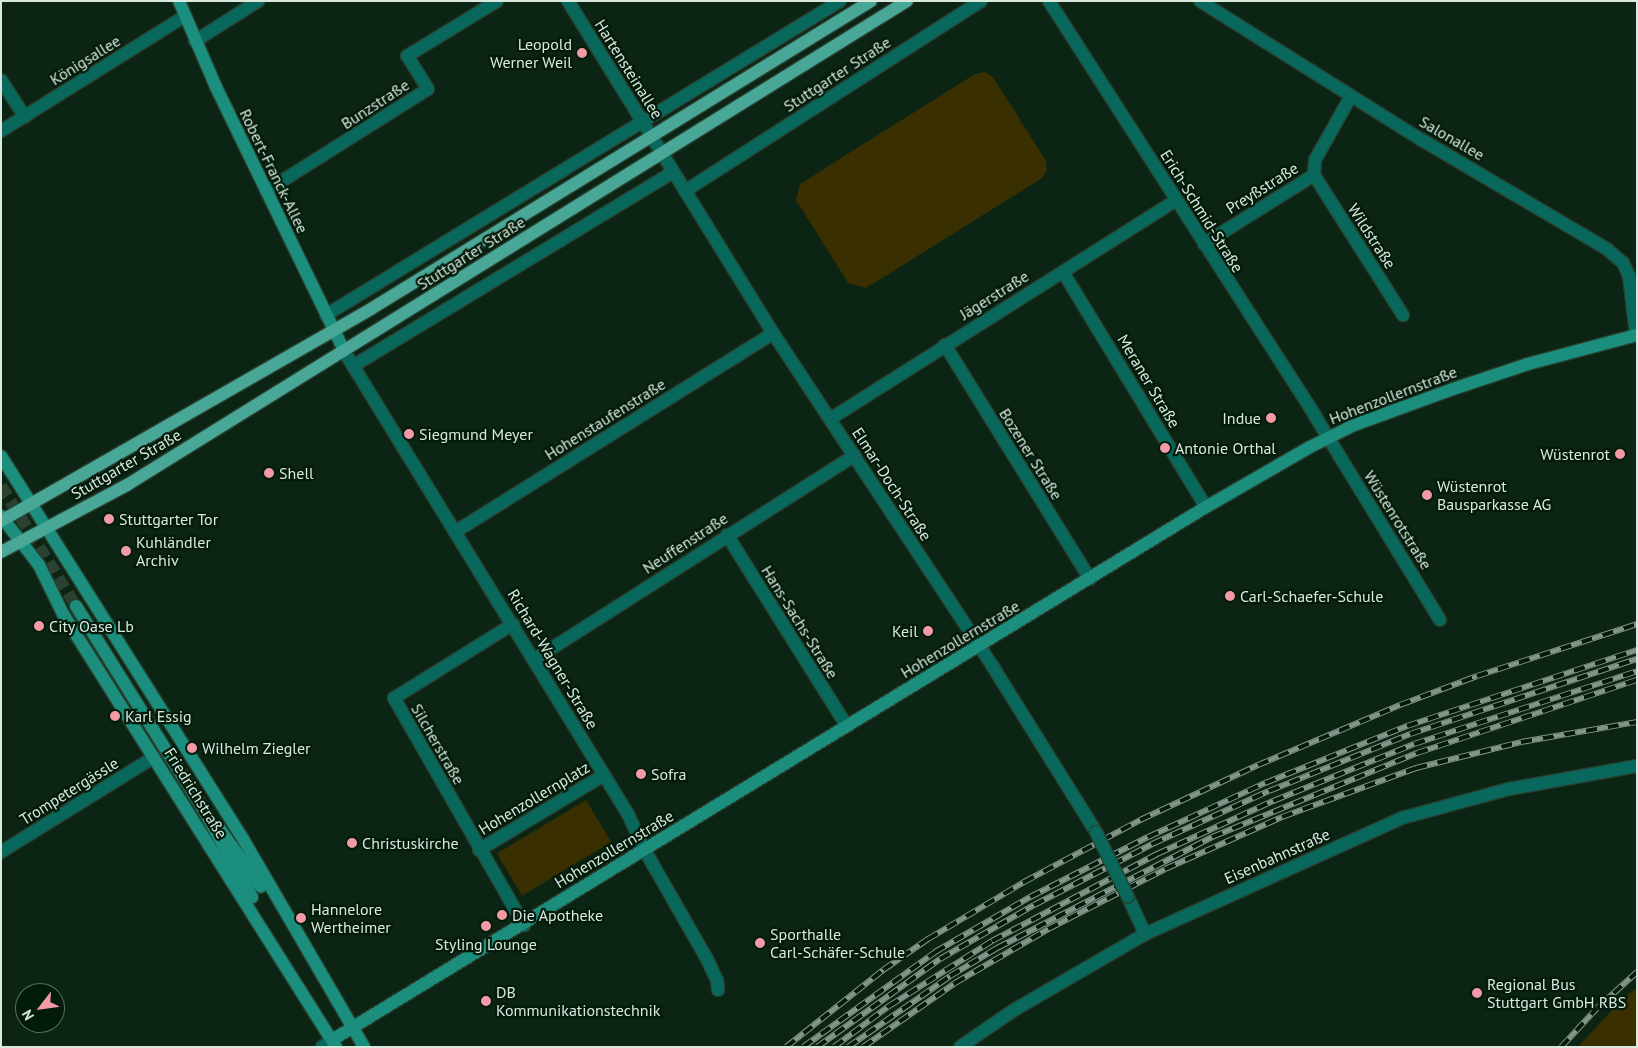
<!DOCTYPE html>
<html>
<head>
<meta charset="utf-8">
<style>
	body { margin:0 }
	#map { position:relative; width:1638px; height:1048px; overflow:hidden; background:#0c2414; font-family:"PT Sans",sans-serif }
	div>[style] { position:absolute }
	.green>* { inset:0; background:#392f00; transform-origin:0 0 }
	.secondary-tunnel>* { height:12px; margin-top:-6px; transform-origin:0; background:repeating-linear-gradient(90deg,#2b4232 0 12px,transparent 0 18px) }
	.roads { filter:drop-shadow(1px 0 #294030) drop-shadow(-1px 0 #294030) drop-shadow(0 1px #294030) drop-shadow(0 -1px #294030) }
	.street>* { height:12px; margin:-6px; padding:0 6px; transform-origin:6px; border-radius:6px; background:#08685c }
	.secondary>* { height:12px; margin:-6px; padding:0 6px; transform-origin:6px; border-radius:6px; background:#1b8e7e }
	.primary>* { height:12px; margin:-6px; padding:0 6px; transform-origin:6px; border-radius:6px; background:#49a798 }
	.rail>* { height:5.5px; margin-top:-2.75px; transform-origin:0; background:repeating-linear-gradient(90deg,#031b0b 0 11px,#849689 0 22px); box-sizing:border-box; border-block:1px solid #849689 }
	.bridges { filter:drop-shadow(1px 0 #294030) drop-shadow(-1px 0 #294030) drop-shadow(0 1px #294030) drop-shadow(0 -1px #294030) }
	.street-bridge>* { height:12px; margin:-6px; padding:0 6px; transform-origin:6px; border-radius:6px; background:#08685c }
	.dots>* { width:14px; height:14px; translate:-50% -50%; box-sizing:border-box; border:2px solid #031b0b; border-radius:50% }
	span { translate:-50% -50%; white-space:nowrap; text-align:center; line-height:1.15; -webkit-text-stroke:4.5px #031b0b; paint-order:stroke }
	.poi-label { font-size:16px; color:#dae9de }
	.right { translate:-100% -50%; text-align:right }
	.left { translate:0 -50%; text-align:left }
	.street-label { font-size:16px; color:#dae9de }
	.frame { position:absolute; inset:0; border:2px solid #dae9de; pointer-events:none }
	.north { position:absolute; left:15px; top:983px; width:50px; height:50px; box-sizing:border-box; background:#031b0b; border:1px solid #596d5f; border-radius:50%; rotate:240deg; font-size:14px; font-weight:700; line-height:20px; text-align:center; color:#dae9de }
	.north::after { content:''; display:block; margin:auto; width:18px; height:22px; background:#f39aa7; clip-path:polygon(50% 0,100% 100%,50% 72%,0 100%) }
</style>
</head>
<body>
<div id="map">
	<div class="green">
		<div style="clip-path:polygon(985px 72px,993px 77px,1046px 161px,1047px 170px,1042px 178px,866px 288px,848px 283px,796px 200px,800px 184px,975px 74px)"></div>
		<div style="left:586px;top:800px;width:49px;height:104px;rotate:59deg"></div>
		<div style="clip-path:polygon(1637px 988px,1637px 1047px,1578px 1047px,1623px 998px)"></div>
	</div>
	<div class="secondary-tunnel">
		<div style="left:1px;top:486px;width:142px;rotate:58deg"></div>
	</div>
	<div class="roads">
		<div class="street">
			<div style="left:568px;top:1px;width:390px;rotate:58.3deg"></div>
			<div style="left:773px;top:333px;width:400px;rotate:56.6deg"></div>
			<div style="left:993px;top:667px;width:195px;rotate:58deg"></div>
			<div style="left:1049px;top:1px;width:493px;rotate:57.3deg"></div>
			<div style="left:1315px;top:416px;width:239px;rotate:58.5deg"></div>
			<div style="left:1200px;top:1px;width:262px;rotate:32.1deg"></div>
			<div style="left:1422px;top:140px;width:215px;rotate:30.5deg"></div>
			<div style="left:1607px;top:249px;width:21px;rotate:41deg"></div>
			<div style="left:1623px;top:263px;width:14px;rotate:65deg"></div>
			<div style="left:1629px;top:276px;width:59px;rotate:83.2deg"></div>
			<div style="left:195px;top:41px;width:75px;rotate:-32.4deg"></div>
			<div style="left:1px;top:80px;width:44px;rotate:57deg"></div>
			<div style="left:1px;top:131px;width:217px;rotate:-32deg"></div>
			<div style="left:1314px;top:175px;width:166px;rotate:57.6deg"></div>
			<div style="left:266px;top:191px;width:191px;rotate:-32.2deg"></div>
			<div style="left:428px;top:89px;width:39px;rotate:-122deg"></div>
			<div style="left:407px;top:56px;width:105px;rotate:-31.4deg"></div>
			<div style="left:685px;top:191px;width:352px;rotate:-32.7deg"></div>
			<div style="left:1204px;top:244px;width:130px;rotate:-32.1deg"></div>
			<div style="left:1314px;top:175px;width:15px;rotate:-86deg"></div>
			<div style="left:1315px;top:160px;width:73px;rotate:-60.6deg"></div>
			<div style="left:1063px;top:272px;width:275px;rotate:58.7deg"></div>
			<div style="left:326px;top:315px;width:602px;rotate:-31.42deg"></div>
			<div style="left:945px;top:345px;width:275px;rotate:58.2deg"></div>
			<div style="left:344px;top:351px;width:543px;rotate:58.48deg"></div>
			<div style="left:628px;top:814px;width:38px;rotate:65deg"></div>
			<div style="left:644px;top:849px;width:127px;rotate:60.2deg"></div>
			<div style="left:707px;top:959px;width:23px;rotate:65deg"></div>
			<div style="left:717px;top:980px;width:10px;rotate:84deg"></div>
			<div style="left:353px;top:366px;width:374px;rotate:-31.2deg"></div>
			<div style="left:830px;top:419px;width:409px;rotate:-32.3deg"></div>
			<div style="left:455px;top:532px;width:375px;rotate:-32deg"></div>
			<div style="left:727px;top:535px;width:226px;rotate:57.9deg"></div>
			<div style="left:513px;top:624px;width:140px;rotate:148.1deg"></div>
			<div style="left:394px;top:698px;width:262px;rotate:60.2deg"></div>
			<div style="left:535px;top:659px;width:379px;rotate:-32.5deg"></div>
			<div style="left:479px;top:850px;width:146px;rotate:-31deg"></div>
			<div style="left:1px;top:852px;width:180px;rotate:-31.8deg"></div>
			<div style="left:1128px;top:897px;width:41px;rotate:65.3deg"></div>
			<div style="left:322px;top:1047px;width:12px;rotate:-35deg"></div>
			<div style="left:960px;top:1047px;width:65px;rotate:-34.4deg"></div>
			<div style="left:1014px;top:1010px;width:151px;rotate:-30.1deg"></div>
			<div style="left:1145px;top:934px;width:282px;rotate:-24.3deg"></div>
			<div style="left:1402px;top:818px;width:111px;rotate:-15.2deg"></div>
			<div style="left:1509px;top:789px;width:130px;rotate:-10.2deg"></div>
		</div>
		<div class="secondary">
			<div style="left:179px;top:1px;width:94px;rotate:66.7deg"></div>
			<div style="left:216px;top:87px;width:293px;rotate:64.1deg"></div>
			<div style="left:1px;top:456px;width:453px;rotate:57.7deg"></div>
			<div style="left:243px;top:839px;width:241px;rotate:59.8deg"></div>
			<div style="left:1px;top:516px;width:62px;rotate:52.2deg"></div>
			<div style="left:39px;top:565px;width:55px;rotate:63.9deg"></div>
			<div style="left:63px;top:614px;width:512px;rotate:57.77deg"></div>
			<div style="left:76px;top:606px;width:239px;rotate:58deg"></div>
			<div style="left:203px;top:809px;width:101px;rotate:60.9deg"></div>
			<div style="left:219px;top:828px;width:72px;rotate:54.6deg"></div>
			<div style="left:332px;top:1040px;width:1024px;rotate:-31.38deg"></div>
			<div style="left:1206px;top:507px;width:120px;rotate:-30deg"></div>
			<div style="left:1310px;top:447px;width:49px;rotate:-26.6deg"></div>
			<div style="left:1354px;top:425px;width:105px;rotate:-20deg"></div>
			<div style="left:1453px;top:389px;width:79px;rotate:-18.4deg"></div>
			<div style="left:1528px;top:364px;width:113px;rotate:-14.9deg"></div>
		</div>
		<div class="primary">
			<div style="left:1px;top:521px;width:426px;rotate:-29.8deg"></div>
			<div style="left:371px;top:309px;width:587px;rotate:-31.63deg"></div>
			<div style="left:1px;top:552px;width:143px;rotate:-28deg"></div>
			<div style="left:127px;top:485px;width:918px;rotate:-31.82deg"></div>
		</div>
	</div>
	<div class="rail">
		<div style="left:786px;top:1047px;width:124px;rotate:-38.4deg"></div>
		<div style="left:883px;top:970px;width:55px;rotate:-34.6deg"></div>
		<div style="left:928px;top:939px;width:112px;rotate:-30.7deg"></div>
		<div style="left:1024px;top:882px;width:132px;rotate:-28.1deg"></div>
		<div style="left:1140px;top:820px;width:130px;rotate:-25deg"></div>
		<div style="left:1258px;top:765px;width:154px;rotate:-22.9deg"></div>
		<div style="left:1400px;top:705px;width:82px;rotate:-20.6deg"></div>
		<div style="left:1477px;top:676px;width:168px;rotate:-18deg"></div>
		<div style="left:803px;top:1047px;width:163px;rotate:-35.7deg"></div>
		<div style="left:935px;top:952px;width:110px;rotate:-30.1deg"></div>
		<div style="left:1030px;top:897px;width:132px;rotate:-27deg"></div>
		<div style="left:1148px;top:837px;width:129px;rotate:-24.8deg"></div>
		<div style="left:1265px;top:783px;width:153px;rotate:-21.9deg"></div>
		<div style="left:1407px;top:726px;width:242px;rotate:-18.3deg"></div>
		<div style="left:817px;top:1047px;width:151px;rotate:-35.6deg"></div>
		<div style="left:940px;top:959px;width:108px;rotate:-29.9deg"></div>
		<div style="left:1034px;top:905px;width:133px;rotate:-27.3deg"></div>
		<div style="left:1152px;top:844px;width:128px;rotate:-24.4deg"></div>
		<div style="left:1269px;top:791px;width:152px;rotate:-22deg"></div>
		<div style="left:1410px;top:734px;width:239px;rotate:-18.3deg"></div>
		<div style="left:834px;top:1047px;width:69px;rotate:-36.7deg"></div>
		<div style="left:889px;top:1006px;width:122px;rotate:-32.3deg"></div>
		<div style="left:992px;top:941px;width:187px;rotate:-27.8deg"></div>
		<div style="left:1157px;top:854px;width:128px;rotate:-24.6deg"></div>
		<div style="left:1273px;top:801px;width:152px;rotate:-22deg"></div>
		<div style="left:1414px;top:744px;width:235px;rotate:-18.1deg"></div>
		<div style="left:848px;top:1047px;width:124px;rotate:-34.8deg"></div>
		<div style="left:950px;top:976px;width:55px;rotate:-30.8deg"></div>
		<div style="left:997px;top:948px;width:242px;rotate:-27.3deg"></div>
		<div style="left:1212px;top:837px;width:222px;rotate:-22.3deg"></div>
		<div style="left:1417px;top:753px;width:232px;rotate:-18.4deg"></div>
		<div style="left:863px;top:1047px;width:112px;rotate:-34.8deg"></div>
		<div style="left:955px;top:983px;width:108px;rotate:-30.1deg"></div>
		<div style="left:1048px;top:929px;width:131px;rotate:-27.1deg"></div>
		<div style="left:1165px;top:869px;width:128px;rotate:-24deg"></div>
		<div style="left:1282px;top:817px;width:143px;rotate:-20.1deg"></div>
		<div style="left:1416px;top:768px;width:108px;rotate:-13.9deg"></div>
		<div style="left:1521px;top:742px;width:118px;rotate:-9.8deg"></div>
		<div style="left:1561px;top:1047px;width:53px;rotate:-47.3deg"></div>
		<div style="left:1597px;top:1008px;width:54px;rotate:-42deg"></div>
	</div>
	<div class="bridges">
		<div class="street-bridge">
			<div style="left:1096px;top:832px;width:72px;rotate:63.8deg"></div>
		</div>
	</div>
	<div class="dots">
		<div style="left:582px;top:53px;background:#f39aa7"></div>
		<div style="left:1271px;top:418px;background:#f39aa7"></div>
		<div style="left:409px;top:434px;background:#f39aa7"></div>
		<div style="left:1165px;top:448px;background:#f39aa7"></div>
		<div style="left:1620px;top:454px;background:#f39aa7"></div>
		<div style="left:269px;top:473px;background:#f39aa7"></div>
		<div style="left:1427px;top:495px;background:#f39aa7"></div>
		<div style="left:109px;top:519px;background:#f39aa7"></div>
		<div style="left:126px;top:551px;background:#f39aa7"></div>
		<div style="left:1230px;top:596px;background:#f39aa7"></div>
		<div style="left:39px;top:626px;background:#f39aa7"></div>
		<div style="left:928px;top:631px;background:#f39aa7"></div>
		<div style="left:115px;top:716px;background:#f39aa7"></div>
		<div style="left:192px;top:748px;background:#f39aa7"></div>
		<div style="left:641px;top:774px;background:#f39aa7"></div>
		<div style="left:352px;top:843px;background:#f39aa7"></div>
		<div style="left:502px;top:915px;background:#f39aa7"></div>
		<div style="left:301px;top:918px;background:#f39aa7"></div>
		<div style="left:486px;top:926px;background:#f39aa7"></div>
		<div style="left:760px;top:943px;background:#f39aa7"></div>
		<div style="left:1477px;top:993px;background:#f39aa7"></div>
		<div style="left:486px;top:1001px;background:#f39aa7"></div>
	</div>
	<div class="poi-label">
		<span class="right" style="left:572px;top:53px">Leopold<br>Werner Weil</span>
		<span class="right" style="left:1261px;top:418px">Indue</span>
		<span class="left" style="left:419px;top:434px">Siegmund Meyer</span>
		<span class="left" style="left:1175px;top:448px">Antonie Orthal</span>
		<span class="right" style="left:1610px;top:454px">Wüstenrot</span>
		<span class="left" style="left:279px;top:473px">Shell</span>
		<span class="left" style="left:1437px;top:495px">Wüstenrot<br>Bausparkasse AG</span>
		<span class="left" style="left:119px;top:519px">Stuttgarter Tor</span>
		<span class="left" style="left:136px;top:551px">Kuhländler<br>Archiv</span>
		<span class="left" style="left:1240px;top:596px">Carl-Schaefer-Schule</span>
		<span class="left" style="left:49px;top:626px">City Oase Lb</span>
		<span class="right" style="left:918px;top:631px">Keil</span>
		<span class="left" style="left:125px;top:716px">Karl Essig</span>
		<span class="left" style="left:202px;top:748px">Wilhelm Ziegler</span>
		<span class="left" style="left:651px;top:774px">Sofra</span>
		<span class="left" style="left:362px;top:843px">Christuskirche</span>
		<span class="left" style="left:311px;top:918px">Hannelore<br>Wertheimer</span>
		<span class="left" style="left:512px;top:915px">Die Apotheke</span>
		<span class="left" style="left:770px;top:943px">Sporthalle<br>Carl-Schäfer-Schule</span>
		<span style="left:486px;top:944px">Styling Lounge</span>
		<span class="left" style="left:1487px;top:993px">Regional Bus<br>Stuttgart GmbH RBS</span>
		<span class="left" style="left:496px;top:1001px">DB<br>Kommunikationstechnik</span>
	</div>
	<div class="street-label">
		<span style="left:85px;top:60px;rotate:-32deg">Königsallee</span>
		<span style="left:629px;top:69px;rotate:58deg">Hartensteinallee</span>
		<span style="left:837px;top:74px;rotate:-33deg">Stuttgarter Straße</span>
		<span style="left:375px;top:104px;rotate:-33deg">Bunzstraße</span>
		<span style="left:1452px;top:138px;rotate:30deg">Salonallee</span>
		<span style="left:274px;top:171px;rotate:64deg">Robert-Franck-Allee</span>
		<span style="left:1262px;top:188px;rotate:-32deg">Preyßstraße</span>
		<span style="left:1202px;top:211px;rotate:58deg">Erich-Schmid-Straße</span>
		<span style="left:1372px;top:236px;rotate:57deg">Wildstraße</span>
		<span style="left:471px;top:253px;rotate:-32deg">Stuttgarter Straße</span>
		<span style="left:994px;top:295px;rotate:-32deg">Jägerstraße</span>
		<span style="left:1149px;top:381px;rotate:59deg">Meraner Straße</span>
		<span style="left:1393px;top:395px;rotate:-21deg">Hohenzollernstraße</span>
		<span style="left:605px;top:419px;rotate:-32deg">Hohenstaufenstraße</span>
		<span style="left:1031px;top:454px;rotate:58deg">Bozener Straße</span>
		<span style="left:126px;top:464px;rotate:-30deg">Stuttgarter Straße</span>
		<span style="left:892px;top:484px;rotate:57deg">Elmar-Doch-Straße</span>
		<span style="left:1398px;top:520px;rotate:58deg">Wüstenrotstraße</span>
		<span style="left:685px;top:543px;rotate:-33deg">Neuffenstraße</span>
		<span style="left:800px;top:622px;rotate:58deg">Hans-Sachs-Straße</span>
		<span style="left:960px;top:639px;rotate:-31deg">Hohenzollernstraße</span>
		<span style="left:553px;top:659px;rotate:59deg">Richard-Wagner-Straße</span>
		<span style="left:438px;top:744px;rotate:60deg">Silcherstraße</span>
		<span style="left:69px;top:791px;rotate:-32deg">Trompetergässle</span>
		<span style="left:196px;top:793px;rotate:58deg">Friedrichstraße</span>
		<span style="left:534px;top:798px;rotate:-31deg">Hohenzollernplatz</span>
		<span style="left:614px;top:849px;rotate:-31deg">Hohenzollernstraße</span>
		<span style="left:1277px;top:856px;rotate:-24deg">Eisenbahnstraße</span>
	</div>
	<div class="frame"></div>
	<div class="north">N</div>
</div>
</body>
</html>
